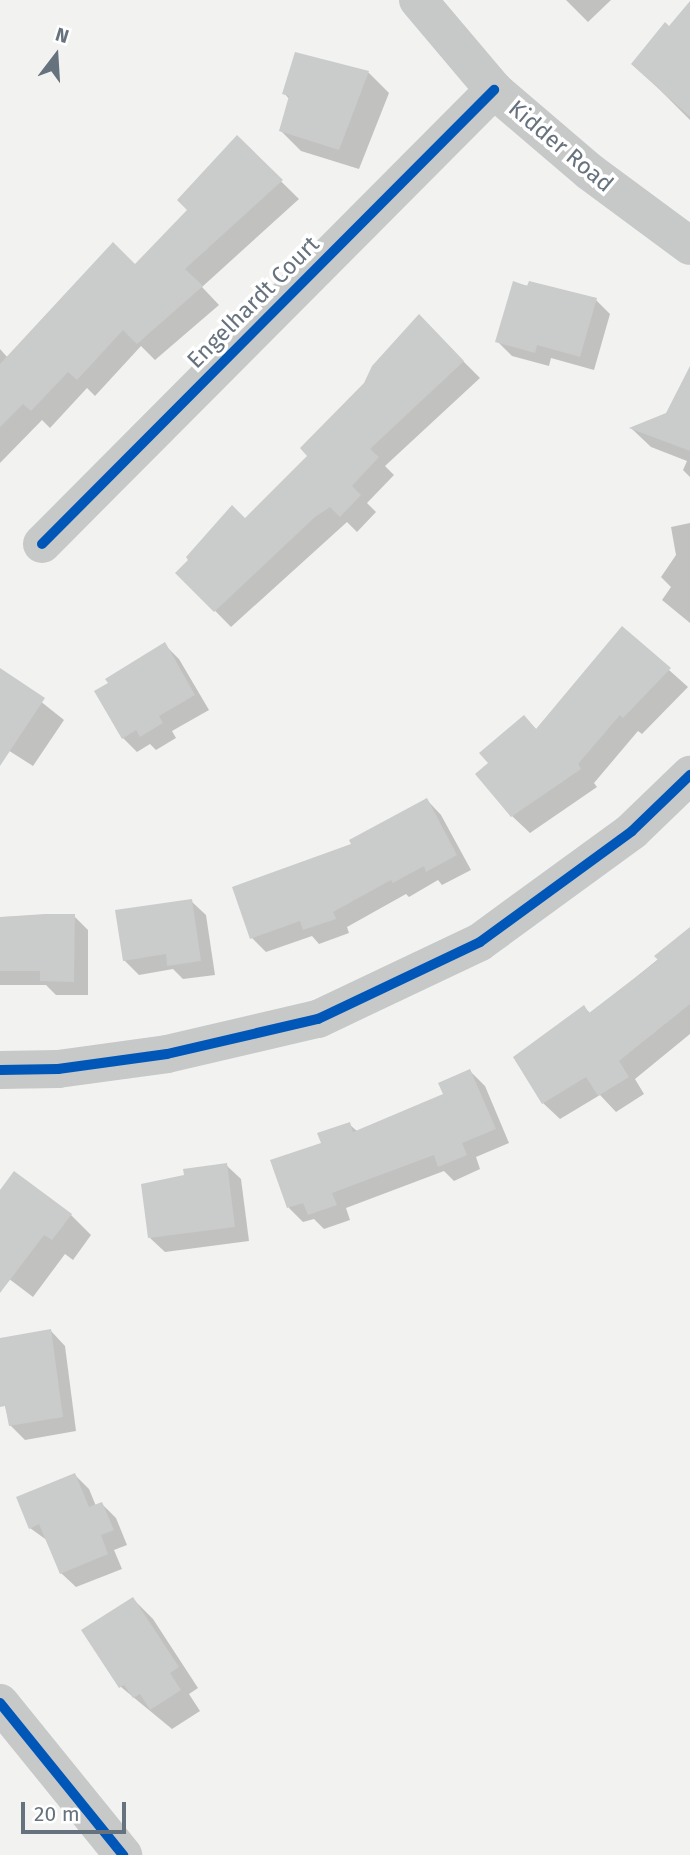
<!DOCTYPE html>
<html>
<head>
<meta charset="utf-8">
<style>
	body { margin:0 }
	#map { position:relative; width:690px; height:1855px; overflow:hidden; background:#f2f2f1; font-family:"Fira Sans",sans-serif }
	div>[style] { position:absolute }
	.shadow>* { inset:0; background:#0003 }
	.building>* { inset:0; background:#cacbcb }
	.minor>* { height:38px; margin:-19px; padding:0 19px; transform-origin:19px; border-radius:19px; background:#c7c8c8 }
	.cycleway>* { height:10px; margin:-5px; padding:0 5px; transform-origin:5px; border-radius:5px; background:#0057b8 }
	span { translate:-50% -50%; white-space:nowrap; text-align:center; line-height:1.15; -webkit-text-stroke:7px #fff; paint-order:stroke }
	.street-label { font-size:23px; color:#66727d }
	.north { position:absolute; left:21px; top:21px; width:70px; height:70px; -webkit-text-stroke:5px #fff; paint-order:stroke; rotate:17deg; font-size:19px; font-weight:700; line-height:28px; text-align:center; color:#66727d }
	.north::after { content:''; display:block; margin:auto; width:24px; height:32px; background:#66727d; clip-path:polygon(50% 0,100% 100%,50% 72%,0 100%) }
	.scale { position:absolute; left:21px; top:1802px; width:105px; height:32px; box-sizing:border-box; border:4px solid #66727d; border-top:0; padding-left:9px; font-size:21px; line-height:24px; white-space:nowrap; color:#66727d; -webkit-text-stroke:5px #fff; paint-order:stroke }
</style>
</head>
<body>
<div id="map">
	<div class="shadow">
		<div style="clip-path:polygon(566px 0,611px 0,588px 22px)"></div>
		<div style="clip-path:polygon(690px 44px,690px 120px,634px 64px)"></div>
		<div style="clip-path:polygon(296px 54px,369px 73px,389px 93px,359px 169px,301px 151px,281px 131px,290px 100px,284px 93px)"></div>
		<div style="clip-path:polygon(237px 138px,299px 199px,202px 287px,219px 305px,155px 360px,141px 346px,95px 396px,87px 388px,50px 428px,42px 420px,0 463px,0 349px,8px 358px,135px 266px,189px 210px)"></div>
		<div style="clip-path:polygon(514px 283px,596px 300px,610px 314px,594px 370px,551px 358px,549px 366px,512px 356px,497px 341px)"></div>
		<div style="clip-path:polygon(419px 317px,480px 378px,385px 466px,394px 475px,367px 503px,376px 512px,357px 532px,347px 522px,231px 627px,178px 573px,245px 521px,310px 456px)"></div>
		<div style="clip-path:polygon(690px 395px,690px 477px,683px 470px,687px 461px,651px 447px,632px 429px,668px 414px)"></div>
		<div style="clip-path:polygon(690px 523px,690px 623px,662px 600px,671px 587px,661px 577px,676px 555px,671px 527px)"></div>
		<div style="clip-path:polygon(622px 628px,688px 687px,642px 734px,638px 731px,594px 783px,597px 787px,530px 833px,512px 816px,491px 763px,524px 717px,537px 730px)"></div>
		<div style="clip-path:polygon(164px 644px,179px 659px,209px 710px,172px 731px,176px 738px,156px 750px,150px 744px,137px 752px,123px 738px)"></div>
		<div style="clip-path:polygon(0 669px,64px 720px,33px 766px,0 745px)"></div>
		<div style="clip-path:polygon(427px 800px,441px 815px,471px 870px,442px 885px,438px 880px,409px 897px,406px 894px,347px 927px,349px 933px,319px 944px,312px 936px,266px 952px,252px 938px,354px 845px)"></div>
		<div style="clip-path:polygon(191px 901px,206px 915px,215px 975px,183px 979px,173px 969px,139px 975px,124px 960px)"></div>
		<div style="clip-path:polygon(74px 916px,88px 930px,88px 995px,56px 995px,46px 985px,0 985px,0 917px)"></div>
		<div style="clip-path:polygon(690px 933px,690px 1034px,635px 1079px,644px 1094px,616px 1112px,600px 1095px,560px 1119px,543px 1103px,584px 1007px,591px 1014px)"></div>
		<div style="clip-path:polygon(470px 1071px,485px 1086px,509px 1143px,476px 1157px,480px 1169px,454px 1181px,444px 1171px,346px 1208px,350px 1220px,324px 1229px,314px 1219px,303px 1222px,289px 1208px,272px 1161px,323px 1144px,349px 1124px,358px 1132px,445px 1095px)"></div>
		<div style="clip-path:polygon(226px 1165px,241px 1179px,249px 1241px,165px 1252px,150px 1238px)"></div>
		<div style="clip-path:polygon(0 1196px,71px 1215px,91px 1235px,73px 1260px,65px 1254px,33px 1297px,0 1272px)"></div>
		<div style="clip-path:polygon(51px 1331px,65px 1346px,76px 1431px,25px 1440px,10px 1425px,0 1386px,0 1340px)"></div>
		<div style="clip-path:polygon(75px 1475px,89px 1489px,96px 1506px,102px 1504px,116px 1518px,127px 1545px,114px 1550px,122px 1569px,76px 1587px,61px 1573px,48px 1541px,30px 1528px)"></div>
		<div style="clip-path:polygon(133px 1599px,153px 1619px,198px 1688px,189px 1694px,200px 1711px,172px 1729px,121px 1687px)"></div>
	</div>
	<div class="building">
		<div style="clip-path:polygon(690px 1px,690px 117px,631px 64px,665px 22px,669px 26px)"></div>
		<div style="clip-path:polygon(295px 52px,369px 71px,339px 150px,279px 131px,289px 96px,282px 94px)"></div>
		<div style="clip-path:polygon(237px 135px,283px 180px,185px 269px,203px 286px,137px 344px,123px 330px,77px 380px,68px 372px,31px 411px,23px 404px,0 427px,0 364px,113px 242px,135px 264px,187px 210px,177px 200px)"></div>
		<div style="clip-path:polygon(513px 281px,527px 286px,529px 281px,597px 298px,580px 357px,537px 345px,535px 353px,495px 342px)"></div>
		<div style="clip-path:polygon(419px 314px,464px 361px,370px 449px,379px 457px,352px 486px,361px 495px,340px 517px,330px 507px,315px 517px,214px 612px,175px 573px,188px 560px,186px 557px,232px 505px,245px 518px,307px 456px,300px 448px,364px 383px,372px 366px)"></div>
		<div style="clip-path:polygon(690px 366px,690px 451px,629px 428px,666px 413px)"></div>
		<div style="clip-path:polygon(622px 626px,671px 668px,623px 718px,620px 715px,578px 764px,581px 769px,511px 817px,475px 774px,488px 763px,479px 753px,524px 715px,536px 729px)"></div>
		<div style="clip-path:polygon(165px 642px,195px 695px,159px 716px,163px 723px,140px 737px,136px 730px,122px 739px,94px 691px,108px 683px,105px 679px)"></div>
		<div style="clip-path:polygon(0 668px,45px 698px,0 766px)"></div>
		<div style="clip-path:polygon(427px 798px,457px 855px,426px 872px,424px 866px,393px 883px,391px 880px,333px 912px,336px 919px,303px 930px,300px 921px,250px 939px,232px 887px,351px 844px,349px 840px)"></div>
		<div style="clip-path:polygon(192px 899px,201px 961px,167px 966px,166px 954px,123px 961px,115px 910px)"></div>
		<div style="clip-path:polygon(45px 914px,75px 914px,74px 982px,40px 981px,40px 971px,0 971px,0 917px)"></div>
		<div style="clip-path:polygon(690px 927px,690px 1004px,619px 1061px,629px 1077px,598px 1096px,586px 1077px,542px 1104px,513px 1057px,584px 1005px,589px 1013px,658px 960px,654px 956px)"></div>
		<div style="clip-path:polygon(470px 1069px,496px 1129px,462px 1143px,467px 1155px,438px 1167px,434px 1155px,332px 1193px,337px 1205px,308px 1215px,303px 1203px,287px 1208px,270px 1160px,321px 1143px,317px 1133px,350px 1122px,353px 1132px,443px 1094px,438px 1083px)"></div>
		<div style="clip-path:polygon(227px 1163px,235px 1227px,148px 1238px,141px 1184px,184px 1175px,183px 1169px)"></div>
		<div style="clip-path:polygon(14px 1171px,72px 1214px,52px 1240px,44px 1235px,0 1293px,0 1190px)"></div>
		<div style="clip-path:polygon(51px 1329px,63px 1417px,9px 1426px,5px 1406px,0 1407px,0 1338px)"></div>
		<div style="clip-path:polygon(75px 1473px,89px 1507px,102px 1502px,114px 1530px,101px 1535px,108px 1554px,60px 1574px,39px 1524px,29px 1529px,16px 1497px)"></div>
		<div style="clip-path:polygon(133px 1597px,179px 1667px,170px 1673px,181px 1690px,150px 1710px,140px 1694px,133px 1698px,124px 1685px,119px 1688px,81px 1630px)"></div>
	</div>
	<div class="minor">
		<div style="left:418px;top:0;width:118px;rotate:49.8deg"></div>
		<div style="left:494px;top:90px;width:126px;rotate:40.5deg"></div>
		<div style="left:590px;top:172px;width:124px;rotate:36.5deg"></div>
		<div style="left:42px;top:544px;width:641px;rotate:-45.13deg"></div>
		<div style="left:0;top:1070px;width:58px;rotate:-1deg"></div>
		<div style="left:58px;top:1069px;width:110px;rotate:-7.8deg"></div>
		<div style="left:167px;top:1054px;width:155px;rotate:-13.1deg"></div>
		<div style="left:318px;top:1019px;width:179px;rotate:-25.4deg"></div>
		<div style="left:480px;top:942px;width:188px;rotate:-36.1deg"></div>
		<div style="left:632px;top:831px;width:81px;rotate:-44deg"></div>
		<div style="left:0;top:1703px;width:196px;rotate:51deg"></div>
	</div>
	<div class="cycleway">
		<div style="left:42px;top:544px;width:641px;rotate:-45.13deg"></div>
		<div style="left:0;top:1070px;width:58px;rotate:-1deg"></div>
		<div style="left:58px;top:1069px;width:110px;rotate:-7.8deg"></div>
		<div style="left:167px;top:1054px;width:155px;rotate:-13.1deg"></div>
		<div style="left:318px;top:1019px;width:179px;rotate:-25.4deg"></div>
		<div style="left:480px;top:942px;width:188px;rotate:-36.1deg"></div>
		<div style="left:632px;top:831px;width:81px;rotate:-44deg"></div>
		<div style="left:0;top:1703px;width:196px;rotate:51deg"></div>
	</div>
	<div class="street-label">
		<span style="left:561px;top:146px;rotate:40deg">Kidder Road</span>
		<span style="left:253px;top:302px;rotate:-45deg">Engelhardt Court</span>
	</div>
	<div class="north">N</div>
	<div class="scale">20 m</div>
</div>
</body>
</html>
